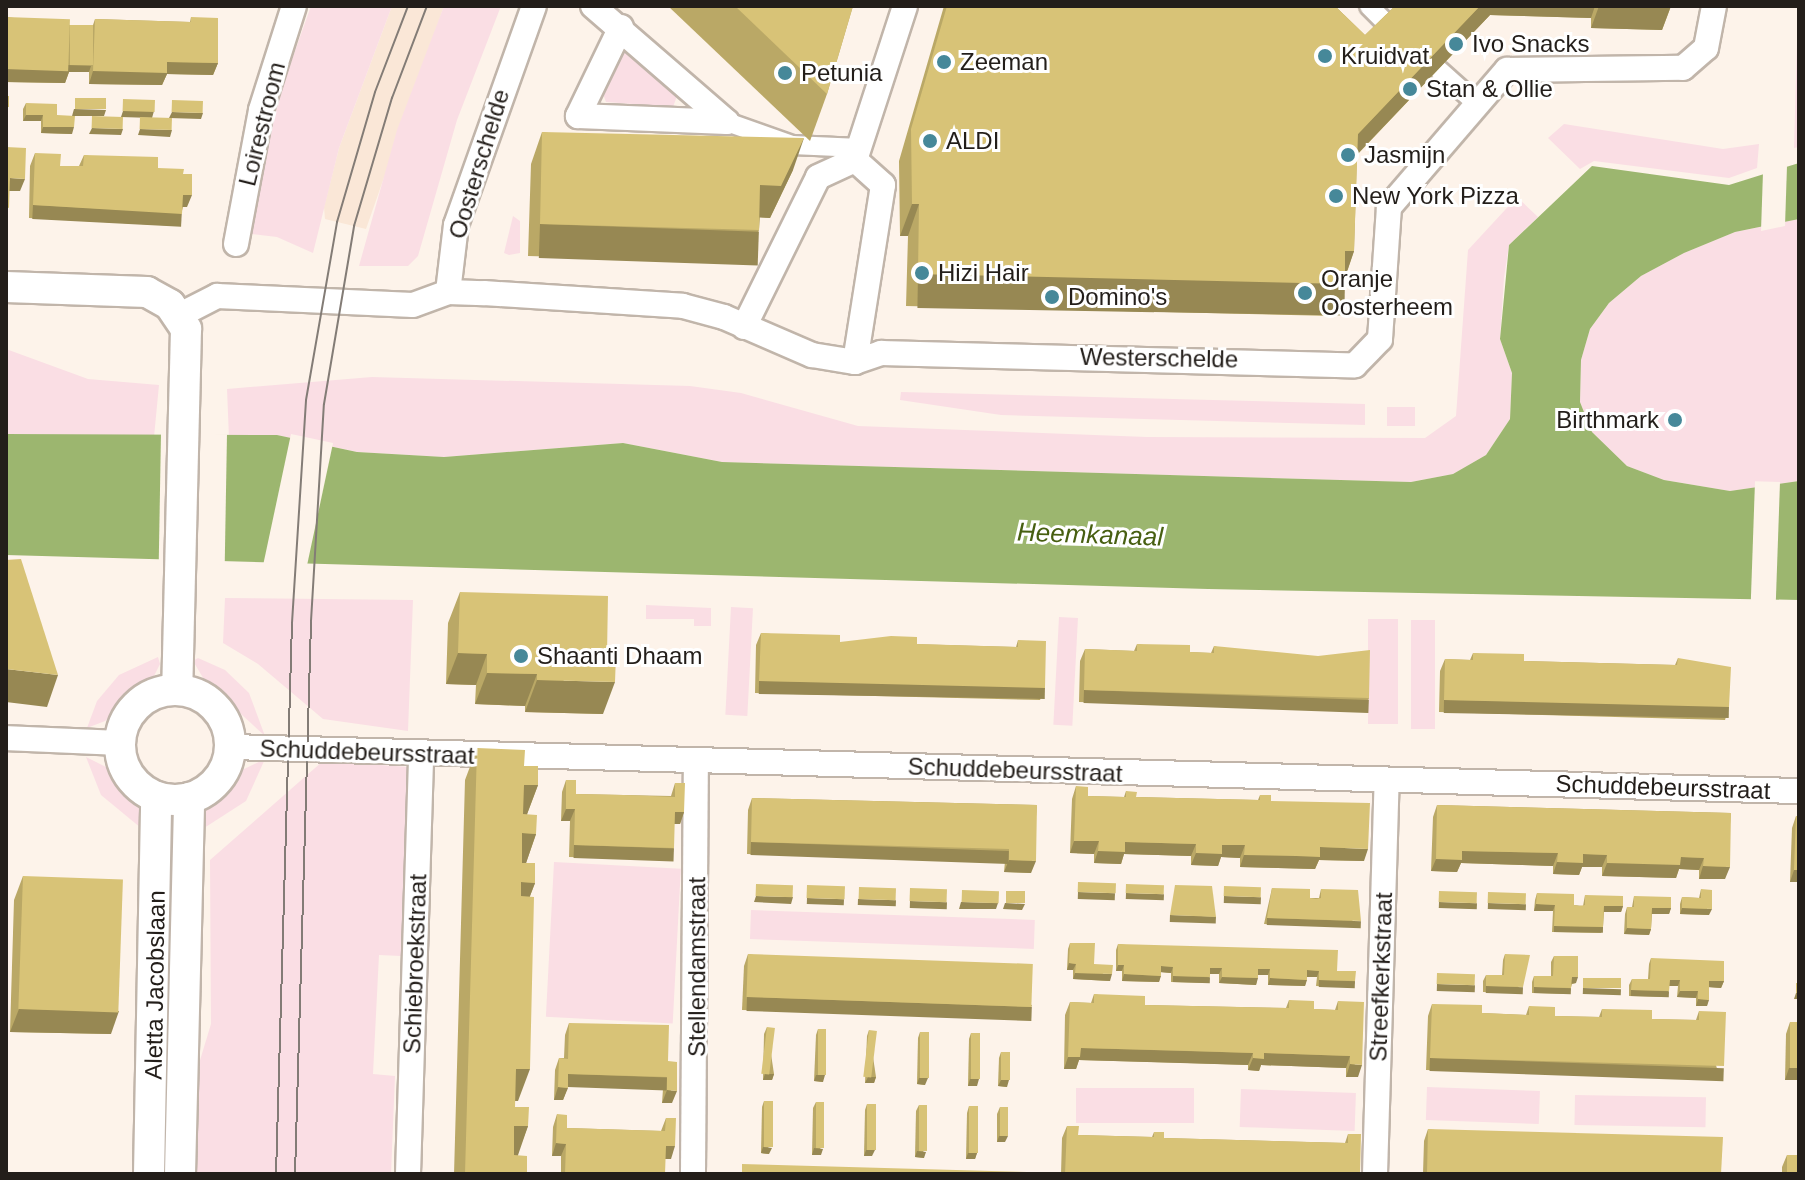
<!DOCTYPE html>
<html>
<head>
<meta charset="utf-8">
<style>
	body { margin:0 }
	#map { position:relative; width:1805px; height:1180px; overflow:hidden; background:#fdf3ea; font-family:Arial,sans-serif }
	div>[style] { position:absolute }
	.built>* { inset:0; background:#fae7d7 }
	.green>* { inset:0; background:#fadee4; transform-origin:0 0 }
	.water>* { inset:0; background:#9cb66f }
	.pier>* { inset:0; background:#fdf3ea; transform-origin:0 0 }
	.roads { filter:drop-shadow(2px 0 #c1b5aa) drop-shadow(-2px 0 #c1b5aa) drop-shadow(0 2px #c1b5aa) drop-shadow(0 -2px #c1b5aa) }
	.pedestrian>* { height:18px; margin:-9px; padding:0 9px; transform-origin:9px; border-radius:9px; background:#fff }
	.minor>* { height:24px; margin:-12px; padding:0 12px; transform-origin:12px; border-radius:12px; background:#fff }
	.tertiary>* { height:30px; margin:-15px; padding:0 15px; transform-origin:15px; border-radius:15px; background:#fff }
	.tertiary>.ring { margin:-15px; padding:0; box-sizing:content-box; background:none; border:30px solid #fff; border-radius:50% }
	.tram>* { height:2px; margin:-1px; padding:0 1px; transform-origin:1px; border-radius:1px; background:#837c76 }
	.wall>* { inset:0; background:#baa866 }
	.shaded-wall>* { inset:0; background:#978853; transform-origin:0 0 }
	.building>* { inset:0; background:#d8c377; transform-origin:0 0 }
	.dots>* { width:22px; height:22px; translate:-50% -50%; box-sizing:border-box; border:4px solid #fff; border-radius:50% }
	span { translate:-50% -50%; white-space:nowrap; text-align:center; line-height:1.15; -webkit-text-stroke:6px #fff; paint-order:stroke }
	.poi-label { font-size:24px; color:#231e1a }
	.left { translate:0 -50%; text-align:left }
	.right { translate:-100% -50%; text-align:right }
	.street-label { font-size:24px; color:#231e1a }
	.water-label { font-size:26px; color:#475f11; font-style:italic }
	.frame { position:absolute; inset:0; border:8px solid #231e1a; pointer-events:none }
</style>
</head>
<body>
<div id="map">
	<div class="built">
		<div style="clip-path:polygon(392px 6px,444px 6px,366px 229px,325px 219px,324px 207px,339px 148px)"></div>
	</div>
	<div class="green">
		<div style="clip-path:polygon(311px 6px,392px 6px,339px 148px,313px 253px,277px 237px,251px 234px,269px 124px)"></div>
		<div style="clip-path:polygon(444px 6px,501px 6px,457px 120px,418px 256px,408px 266px,359px 266px,397px 130px)"></div>
		<div style="clip-path:polygon(1798px 6px,1799px 147px,1794px 148px)"></div>
		<div style="clip-path:polygon(628px 51px,677px 96px,673px 107px,606px 102px,603px 94px,620px 54px)"></div>
		<div style="clip-path:polygon(1564px 124px,1723px 149px,1759px 144px,1757px 168px,1729px 178px,1594px 161px,1580px 169px,1548px 138px)"></div>
		<div style="clip-path:polygon(1517px 197px,1538px 217px,1509px 245px,1504px 278px,1500px 339px,1512px 373px,1510px 419px,1486px 455px,1453px 474px,1411px 482px,722px 462px,623px 443px,444px 457px,357px 452px,277px 435px,229px 438px,227px 389px,372px 377px,690px 386px,741px 393px,858px 426px,1147px 437px,1425px 438px,1456px 416px,1468px 250px)"></div>
		<div style="clip-path:polygon(513px 216px,520px 221px,520px 253px,509px 255px,504px 253px)"></div>
		<div style="clip-path:polygon(1799px 219px,1799px 481px,1730px 491px,1664px 480px,1627px 466px,1592px 432px,1580px 402px,1581px 360px,1590px 329px,1609px 303px,1641px 276px,1684px 253px,1735px 232px)"></div>
		<div style="clip-path:polygon(6px 349px,88px 379px,159px 385px,154px 437px,6px 434px)"></div>
		<div style="clip-path:polygon(901px 392px,1365px 404px,1365px 425px,1001px 415px,900px 400px)"></div>
		<div style="left:1387px;top:407px;width:28px;height:19px"></div>
		<div style="clip-path:polygon(225px 598px,413px 600px,408px 731px,323px 719px,258px 664px,223px 643px)"></div>
		<div style="clip-path:polygon(646px 605px,711px 608px,711px 626px,694px 626px,694px 619px,646px 619px)"></div>
		<div style="left:731px;top:607px;width:22px;height:108px;rotate:3deg"></div>
		<div style="left:1059px;top:617px;width:19px;height:108px;rotate:3deg"></div>
		<div style="left:1368px;top:619px;width:30px;height:105px"></div>
		<div style="left:1411px;top:620px;width:24px;height:109px"></div>
		<div style="clip-path:polygon(158px 657px,160px 664px,153px 678px,105px 721px,87px 728px,97px 701px,119px 675px)"></div>
		<div style="clip-path:polygon(198px 658px,225px 670px,249px 693px,265px 736px,205px 681px,193px 661px)"></div>
		<div style="clip-path:polygon(86px 757px,112px 770px,143px 813px,141px 828px,101px 795px)"></div>
		<div style="clip-path:polygon(265px 759px,246px 801px,201px 830px,197px 824px,211px 803px,242px 770px)"></div>
		<div style="clip-path:polygon(323px 761px,409px 767px,401px 956px,379px 955px,373px 1074px,395px 1076px,391px 1174px,192px 1174px,194px 1080px,211px 1024px,210px 860px)"></div>
		<div style="left:554px;top:862px;width:127px;height:155px;rotate:3deg"></div>
		<div style="left:751px;top:910px;width:284px;height:29px;rotate:2deg"></div>
		<div style="left:1427px;top:1087px;width:113px;height:33px;rotate:2deg"></div>
		<div style="left:1076px;top:1088px;width:118px;height:35px"></div>
		<div style="left:1241px;top:1089px;width:115px;height:38px;rotate:2deg"></div>
		<div style="left:1575px;top:1095px;width:131px;height:30px;rotate:1deg"></div>
	</div>
	<div class="water">
		<div style="clip-path:polygon(1799px 163px,1799px 219px,1735px 232px,1684px 253px,1641px 276px,1609px 303px,1590px 329px,1581px 360px,1580px 402px,1592px 432px,1627px 466px,1664px 480px,1730px 491px,1799px 481px,1799px 600px,1208px 589px,6px 555px,6px 434px,277px 435px,357px 452px,444px 457px,623px 443px,722px 462px,1411px 482px,1453px 474px,1486px 455px,1510px 419px,1512px 373px,1500px 339px,1509px 245px,1592px 166px,1729px 185px)"></div>
	</div>
	<div class="pier">
		<div style="clip-path:polygon(1787px 166px,1785px 226px,1761px 231px,1763px 172px)"></div>
		<div style="left:161px;top:433px;width:66px;height:130px;rotate:1deg"></div>
		<div style="left:291px;top:434px;width:43px;height:132px;rotate:12deg"></div>
		<div style="left:1780px;top:482px;width:122px;height:25px;rotate:92deg"></div>
	</div>
	<div class="roads">
		<div class="pedestrian">
			<div style="left:1369px;top:6px;width:35px;rotate:45deg"></div>
			<div style="left:1439px;top:70px;width:51px;rotate:41.8deg"></div>
			<div style="left:727px;top:122px;width:69px;rotate:19.5deg"></div>
			<div style="left:792px;top:145px;width:68px;rotate:2.5deg"></div>
		</div>
		<div class="minor">
			<div style="left:593px;top:6px;width:177px;rotate:40.9deg"></div>
			<div style="left:621px;top:27px;width:99px;rotate:115.8deg"></div>
			<div style="left:578px;top:116px;width:149px;rotate:2.3deg"></div>
			<div style="left:236px;top:244px;width:136px;rotate:-79.4deg"></div>
			<div style="left:261px;top:110px;width:109px;rotate:-72.4deg"></div>
			<div style="left:448px;top:292px;width:67px;rotate:-83.2deg"></div>
			<div style="left:456px;top:225px;width:232px;rotate:-70.4deg"></div>
			<div style="left:180px;top:315px;width:42px;rotate:-27.2deg"></div>
			<div style="left:217px;top:296px;width:196px;rotate:2.6deg"></div>
			<div style="left:413px;top:305px;width:37px;rotate:-20deg"></div>
			<div style="left:448px;top:292px;width:36px;rotate:2deg"></div>
			<div style="left:484px;top:293px;width:199px;rotate:3.7deg"></div>
			<div style="left:683px;top:306px;width:42px;rotate:15deg"></div>
			<div style="left:724px;top:317px;width:96px;rotate:23.4deg"></div>
			<div style="left:812px;top:355px;width:44px;rotate:9.2deg"></div>
			<div style="left:855px;top:362px;width:28px;rotate:-19deg"></div>
			<div style="left:881px;top:353px;width:474px;rotate:1.5deg"></div>
			<div style="left:1355px;top:365px;width:36px;rotate:-46deg"></div>
			<div style="left:1380px;top:339px;width:132px;rotate:-86.1deg"></div>
			<div style="left:1389px;top:207px;width:181px;rotate:-49.3deg"></div>
			<div style="left:1507px;top:70px;width:176px;rotate:-0.7deg"></div>
			<div style="left:1683px;top:68px;width:30px;rotate:-41deg"></div>
			<div style="left:1706px;top:48px;width:43px;rotate:-79.2deg"></div>
			<div style="left:744px;top:327px;width:167px;rotate:-63.7deg"></div>
			<div style="left:818px;top:177px;width:41px;rotate:-24.7deg"></div>
			<div style="left:855px;top:160px;width:162px;rotate:-72deg"></div>
			<div style="left:855px;top:362px;width:179px;rotate:-81deg"></div>
			<div style="left:883px;top:185px;width:38px;rotate:-138deg"></div>
			<div style="left:6px;top:738px;width:114px;rotate:2.5deg"></div>
			<div style="left:231px;top:747px;width:1569px;rotate:1.61deg"></div>
			<div style="left:408px;top:1174px;width:421px;rotate:-88.2deg"></div>
			<div style="left:693px;top:1174px;width:413px;rotate:-89.6deg"></div>
			<div style="left:1375px;top:1174px;width:394px;rotate:-88.3deg"></div>
		</div>
		<div class="tertiary">
			<div style="left:6px;top:287px;width:141px;rotate:2deg"></div>
			<div style="left:147px;top:292px;width:26px;rotate:29deg"></div>
			<div style="left:170px;top:305px;width:29px;rotate:56deg"></div>
			<div style="left:186px;top:329px;width:361px;rotate:91.4deg"></div>
			<div class="ring" style="left:120px;top:690px;width:80px;height:80px"></div>
			<div style="left:149px;top:1174px;width:377px;rotate:-88.9deg"></div>
			<div style="left:180px;top:1174px;width:376px;rotate:-88.6deg"></div>
		</div>
	</div>
	<div class="tram">
		<div style="left:276px;top:1174px;width:551px;rotate:-88.34deg"></div>
		<div style="left:292px;top:623px;width:223px;rotate:-86.4deg"></div>
		<div style="left:306px;top:400px;width:181px;rotate:-80.1deg"></div>
		<div style="left:337px;top:222px;width:135px;rotate:-73.7deg"></div>
		<div style="left:375px;top:92px;width:92px;rotate:-69deg"></div>
		<div style="left:295px;top:1174px;width:553px;rotate:-88.34deg"></div>
		<div style="left:311px;top:621px;width:217px;rotate:-86.6deg"></div>
		<div style="left:324px;top:404px;width:181px;rotate:-80.4deg"></div>
		<div style="left:354px;top:226px;width:134px;rotate:-73.5deg"></div>
		<div style="left:392px;top:98px;width:98px;rotate:-69.2deg"></div>
	</div>
	<div class="wall">
		<div style="clip-path:polygon(668px 6px,853px 6px,827px 94px,810px 141px)"></div>
		<div style="clip-path:polygon(944px 6px,1335px 6px,1365px 35px,1395px 6px,1671px 6px,1662px 30px,1591px 28px,1591px 18px,1490px 15px,1357px 155px,1354px 251px,1345px 278px,1345px 284px,1333px 316px,906px 306px,908px 236px,900px 236px,899px 161px)"></div>
		<div style="clip-path:polygon(6px 17px,70px 25px,93px 25px,95px 19px,190px 22px,191px 17px,218px 63px,213px 75px,167px 74px,162px 85px,89px 84px,89px 72px,69px 72px,65px 83px,6px 82px)"></div>
		<div style="clip-path:polygon(26px 103px,57px 115px,72px 134px,41px 133px,41px 121px,23px 121px,23px 109px)"></div>
		<div style="clip-path:polygon(542px 132px,793px 170px,770px 218px,760px 217px,759px 230px,748px 262px,528px 256px,531px 164px)"></div>
		<div style="clip-path:polygon(35px 153px,60px 166px,79px 166px,84px 155px,183px 174px,187px 207px,183px 207px,178px 226px,29px 218px,30px 166px)"></div>
		<div style="clip-path:polygon(460px 592px,603px 714px,525px 712px,525px 706px,475px 704px,476px 685px,446px 684px,448px 623px)"></div>
		<div style="clip-path:polygon(761px 633px,840px 642px,1016px 647px,1018px 640px,1045px 688px,1040px 700px,755px 693px,756px 645px)"></div>
		<div style="clip-path:polygon(1137px 644px,1190px 652px,1211px 653px,1214px 646px,1369px 698px,1365px 710px,1079px 702px,1080px 661px,1085px 649px,1134px 651px)"></div>
		<div style="clip-path:polygon(1473px 653px,1524px 661px,1675px 665px,1678px 658px,1729px 707px,1725px 720px,1439px 712px,1440px 671px,1445px 659px,1470px 660px)"></div>
		<div style="clip-path:polygon(477px 748px,524px 766px,538px 785px,527px 814px,536px 834px,526px 863px,535px 883px,530px 896px,518px 1101px,515px 1101px,515px 1107px,528px 1126px,517px 1155px,527px 1174px,454px 1174px,465px 780px)"></div>
		<div style="clip-path:polygon(566px 780px,576px 794px,671px 796px,675px 783px,684px 812px,680px 824px,674px 824px,674px 848px,669px 860px,569px 857px,570px 821px,561px 821px,562px 792px)"></div>
		<div style="clip-path:polygon(1076px 786px,1088px 796px,1124px 797px,1126px 791px,1136px 797px,1258px 800px,1260px 795px,1271px 801px,1364px 861px,1319px 860px,1315px 869px,1240px 867px,1240px 858px,1221px 857px,1218px 866px,1191px 865px,1191px 856px,1124px 854px,1121px 864px,1094px 863px,1094px 854px,1070px 853px,1072px 799px)"></div>
		<div style="clip-path:polygon(752px 798px,1037px 805px,1031px 873px,1004px 872px,1005px 861px,747px 854px,748px 810px)"></div>
		<div style="clip-path:polygon(1437px 805px,1731px 813px,1725px 879px,1699px 879px,1699px 870px,1679px 869px,1676px 878px,1602px 876px,1602px 867px,1582px 867px,1579px 875px,1553px 874px,1553px 866px,1461px 863px,1457px 872px,1431px 871px,1433px 817px)"></div>
		<div style="clip-path:polygon(1796px 816px,1799px 882px,1790px 882px,1792px 828px)"></div>
		<div style="clip-path:polygon(23px 876px,111px 1034px,10px 1032px,14px 900px)"></div>
		<div style="clip-path:polygon(1272px 888px,1310px 898px,1319px 898px,1321px 889px,1359px 927px,1264px 924px)"></div>
		<div style="clip-path:polygon(1701px 889px,1709px 915px,1680px 914px,1680px 904px,1682px 897px,1699px 898px)"></div>
		<div style="clip-path:polygon(1537px 893px,1574px 905px,1583px 906px,1585px 895px,1623px 906px,1621px 912px,1604px 912px,1603px 927px,1601px 933px,1552px 932px,1553px 911px,1534px 911px,1535px 900px)"></div>
		<div style="clip-path:polygon(1634px 896px,1671px 908px,1669px 914px,1652px 914px,1651px 929px,1649px 935px,1624px 934px,1625px 914px,1627px 907px,1632px 907px)"></div>
		<div style="clip-path:polygon(1070px 943px,1094px 964px,1110px 981px,1073px 979px,1073px 970px,1067px 970px,1068px 949px)"></div>
		<div style="clip-path:polygon(1118px 944px,1337px 971px,1355px 981px,1353px 987px,1316px 986px,1317px 977px,1307px 977px,1305px 986px,1268px 985px,1268px 975px,1258px 975px,1256px 985px,1219px 983px,1219px 974px,1210px 974px,1207px 983px,1171px 982px,1171px 973px,1161px 972px,1159px 982px,1122px 981px,1122px 971px,1116px 971px,1116px 950px)"></div>
		<div style="clip-path:polygon(748px 954px,1032px 1005px,1027px 1018px,742px 1010px,744px 966px)"></div>
		<div style="clip-path:polygon(1505px 954px,1521px 993px,1483px 992px,1483px 981px,1486px 975px,1502px 975px,1503px 960px)"></div>
		<div style="clip-path:polygon(1554px 956px,1576px 983px,1572px 984px,1569px 994px,1532px 993px,1532px 982px,1534px 976px,1551px 976px,1551px 962px)"></div>
		<div style="clip-path:polygon(1651px 958px,1724px 981px,1721px 988px,1709px 987px,1707px 1006px,1696px 1006px,1696px 998px,1677px 997px,1678px 986px,1669px 986px,1667px 997px,1629px 996px,1629px 985px,1632px 979px,1648px 979px,1649px 964px)"></div>
		<div style="clip-path:polygon(1094px 994px,1145px 1005px,1286px 1008px,1289px 1000px,1314px 1009px,1335px 1010px,1338px 1001px,1358px 1077px,1346px 1077px,1346px 1068px,1261px 1065px,1259px 1071px,1248px 1070px,1248px 1065px,1187px 1063px,1079px 1060px,1076px 1069px,1064px 1069px,1065px 1015px,1070px 1002px,1091px 1003px)"></div>
		<div style="clip-path:polygon(1432px 1004px,1482px 1013px,1526px 1015px,1529px 1006px,1555px 1016px,1599px 1017px,1602px 1009px,1652px 1019px,1696px 1020px,1699px 1011px,1720px 1078px,1426px 1070px,1428px 1016px)"></div>
		<div style="clip-path:polygon(1790px 1022px,1799px 1022px,1799px 1080px,1785px 1080px,1786px 1034px)"></div>
		<div style="clip-path:polygon(569px 1023px,668px 1061px,672px 1103px,662px 1103px,663px 1089px,568px 1086px,563px 1100px,554px 1100px,555px 1070px,559px 1058px,564px 1058px,565px 1035px)"></div>
		<div style="clip-path:polygon(767px 1027px,774px 1074px,772px 1080px,763px 1080px,764px 1034px)"></div>
		<div style="clip-path:polygon(818px 1029px,823px 1082px,814px 1081px,816px 1035px)"></div>
		<div style="clip-path:polygon(869px 1030px,876px 1077px,874px 1083px,865px 1083px,867px 1036px)"></div>
		<div style="clip-path:polygon(920px 1032px,925px 1085px,917px 1084px,918px 1038px)"></div>
		<div style="clip-path:polygon(971px 1033px,977px 1086px,968px 1086px,969px 1039px)"></div>
		<div style="clip-path:polygon(1001px 1052px,1007px 1087px,998px 1086px,999px 1058px)"></div>
		<div style="clip-path:polygon(764px 1101px,769px 1154px,761px 1153px,762px 1107px)"></div>
		<div style="clip-path:polygon(816px 1102px,821px 1155px,812px 1155px,813px 1108px)"></div>
		<div style="clip-path:polygon(867px 1104px,872px 1156px,864px 1156px,865px 1110px)"></div>
		<div style="clip-path:polygon(919px 1105px,924px 1158px,915px 1157px,916px 1111px)"></div>
		<div style="clip-path:polygon(969px 1106px,977px 1153px,975px 1159px,966px 1159px,967px 1113px)"></div>
		<div style="clip-path:polygon(1000px 1107px,1005px 1142px,997px 1142px,997px 1114px)"></div>
		<div style="clip-path:polygon(557px 1114px,567px 1128px,661px 1131px,666px 1118px,671px 1159px,665px 1159px,665px 1174px,561px 1174px,561px 1156px,552px 1156px,553px 1127px)"></div>
		<div style="clip-path:polygon(1067px 1126px,1078px 1135px,1152px 1137px,1154px 1132px,1164px 1138px,1345px 1143px,1348px 1134px,1360px 1174px,1061px 1174px,1062px 1138px)"></div>
		<div style="clip-path:polygon(1428px 1129px,1721px 1174px,1423px 1174px,1424px 1141px)"></div>
		<div style="clip-path:polygon(1787px 1155px,1799px 1174px,1782px 1174px,1782px 1167px)"></div>
	</div>
	<div class="shaded-wall">
		<div style="clip-path:polygon(1480px 6px,1595px 6px,1591px 18px,1490px 15px,1346px 166px,1358px 134px)"></div>
		<div style="clip-path:polygon(1599px 6px,1671px 6px,1662px 30px,1591px 28px)"></div>
		<div style="clip-path:polygon(167px 62px,218px 63px,213px 75px,167px 74px,162px 85px,89px 84px,93px 71px)"></div>
		<div style="clip-path:polygon(67px 65px,91px 66px,89px 72px,69px 72px,65px 83px,6px 82px,6px 69px)"></div>
		<div style="clip-path:polygon(74px 109px,106px 110px,104px 116px,72px 116px)"></div>
		<div style="clip-path:polygon(123px 111px,154px 111px,152px 118px,121px 117px)"></div>
		<div style="clip-path:polygon(172px 112px,203px 113px,201px 119px,169px 118px)"></div>
		<div style="clip-path:polygon(26px 115px,43px 115px,41px 121px,23px 121px)"></div>
		<div style="clip-path:polygon(43px 127px,74px 127px,72px 134px,41px 133px)"></div>
		<div style="clip-path:polygon(92px 128px,123px 129px,121px 135px,89px 134px)"></div>
		<div style="clip-path:polygon(140px 129px,172px 130px,170px 137px,138px 135px)"></div>
		<div style="clip-path:polygon(804px 138px,793px 170px,770px 218px,749px 217px,760px 185px)"></div>
		<div style="clip-path:polygon(10px 178px,25px 179px,20px 191px,6px 191px)"></div>
		<div style="clip-path:polygon(183px 195px,192px 195px,187px 207px,178px 207px)"></div>
		<div style="clip-path:polygon(912px 204px,919px 204px,908px 236px,900px 236px)"></div>
		<div style="left:33px;top:205px;width:149px;height:14px;rotate:3deg"></div>
		<div style="left:540px;top:224px;width:219px;height:34px;rotate:2deg"></div>
		<div style="clip-path:polygon(1345px 251px,1354px 251px,1343px 283px)"></div>
		<div style="left:918px;top:274px;width:427px;height:34px;rotate:1deg"></div>
		<div style="clip-path:polygon(458px 653px,487px 654px,476px 685px,446px 684px)"></div>
		<div style="clip-path:polygon(6px 669px,58px 675px,47px 707px,6px 702px)"></div>
		<div style="clip-path:polygon(487px 673px,537px 674px,525px 706px,475px 704px)"></div>
		<div style="clip-path:polygon(537px 680px,615px 682px,603px 714px,525px 712px)"></div>
		<div style="left:759px;top:681px;width:286px;height:13px;rotate:1deg"></div>
		<div style="left:1084px;top:690px;width:285px;height:13px;rotate:2deg"></div>
		<div style="left:1444px;top:700px;width:285px;height:13px;rotate:1deg"></div>
		<div style="clip-path:polygon(524px 785px,538px 785px,526px 817px,512px 817px)"></div>
		<div style="clip-path:polygon(566px 809px,575px 809px,570px 821px,561px 821px)"></div>
		<div style="clip-path:polygon(675px 812px,684px 812px,680px 824px,670px 824px)"></div>
		<div style="clip-path:polygon(522px 833px,536px 834px,525px 866px,511px 865px)"></div>
		<div style="clip-path:polygon(1074px 841px,1099px 841px,1094px 854px,1070px 853px)"></div>
		<div style="left:751px;top:842px;width:258px;height:13px;rotate:2deg"></div>
		<div style="clip-path:polygon(1125px 842px,1196px 844px,1191px 856px,1124px 854px,1121px 864px,1094px 863px,1098px 851px)"></div>
		<div style="left:574px;top:845px;width:100px;height:13px;rotate:2deg"></div>
		<div style="clip-path:polygon(1222px 845px,1245px 845px,1240px 858px,1221px 857px,1218px 866px,1191px 865px,1196px 853px)"></div>
		<div style="clip-path:polygon(1320px 847px,1368px 849px,1364px 861px,1319px 860px,1315px 869px,1240px 867px,1244px 855px)"></div>
		<div style="clip-path:polygon(1462px 851px,1558px 853px,1553px 866px,1461px 863px,1457px 872px,1431px 871px,1436px 859px)"></div>
		<div style="clip-path:polygon(1583px 854px,1607px 855px,1602px 867px,1582px 867px,1579px 875px,1553px 874px,1557px 862px)"></div>
		<div style="clip-path:polygon(1681px 857px,1704px 858px,1699px 870px,1679px 869px,1676px 878px,1602px 876px,1607px 863px)"></div>
		<div style="clip-path:polygon(1009px 860px,1036px 861px,1031px 873px,1004px 872px)"></div>
		<div style="clip-path:polygon(1703px 866px,1730px 867px,1725px 879px,1699px 879px)"></div>
		<div style="clip-path:polygon(1794px 870px,1799px 870px,1799px 882px,1790px 882px)"></div>
		<div style="clip-path:polygon(521px 882px,535px 883px,523px 914px,510px 914px)"></div>
		<div style="left:1078px;top:892px;width:37px;height:7px;rotate:2deg"></div>
		<div style="left:1126px;top:893px;width:38px;height:6px;rotate:2deg"></div>
		<div style="clip-path:polygon(756px 896px,793px 897px,791px 904px,754px 902px)"></div>
		<div style="left:1224px;top:896px;width:37px;height:7px;rotate:2deg"></div>
		<div style="left:807px;top:898px;width:37px;height:6px;rotate:2deg"></div>
		<div style="left:858px;top:899px;width:38px;height:6px;rotate:2deg"></div>
		<div style="left:910px;top:901px;width:37px;height:7px;rotate:2deg"></div>
		<div style="clip-path:polygon(961px 902px,998px 903px,996px 909px,959px 909px)"></div>
		<div style="left:1439px;top:902px;width:38px;height:6px;rotate:2deg"></div>
		<div style="clip-path:polygon(1005px 903px,1025px 904px,1022px 910px,1003px 909px)"></div>
		<div style="left:1488px;top:903px;width:38px;height:6px;rotate:2deg"></div>
		<div style="clip-path:polygon(1536px 904px,1555px 905px,1553px 911px,1534px 911px)"></div>
		<div style="clip-path:polygon(1604px 906px,1623px 906px,1621px 912px,1601px 912px)"></div>
		<div style="clip-path:polygon(1652px 908px,1671px 908px,1669px 914px,1650px 914px)"></div>
		<div style="clip-path:polygon(1682px 908px,1712px 909px,1709px 915px,1680px 914px)"></div>
		<div style="left:1170px;top:915px;width:46px;height:7px;rotate:2deg"></div>
		<div style="left:1267px;top:918px;width:94px;height:7px;rotate:2deg"></div>
		<div style="left:1554px;top:926px;width:49px;height:6px;rotate:1deg"></div>
		<div style="clip-path:polygon(1627px 928px,1651px 929px,1649px 935px,1624px 934px)"></div>
		<div style="clip-path:polygon(1069px 963px,1076px 964px,1073px 970px,1067px 970px)"></div>
		<div style="clip-path:polygon(1118px 965px,1124px 965px,1122px 971px,1116px 971px)"></div>
		<div style="clip-path:polygon(1161px 966px,1173px 967px,1171px 973px,1159px 972px)"></div>
		<div style="clip-path:polygon(1210px 968px,1222px 968px,1219px 974px,1208px 974px)"></div>
		<div style="clip-path:polygon(1258px 969px,1270px 969px,1268px 975px,1256px 975px)"></div>
		<div style="clip-path:polygon(1307px 970px,1319px 971px,1317px 977px,1305px 977px)"></div>
		<div style="clip-path:polygon(1075px 973px,1112px 974px,1110px 981px,1073px 979px)"></div>
		<div style="clip-path:polygon(1124px 974px,1161px 976px,1159px 982px,1122px 981px)"></div>
		<div style="left:1173px;top:976px;width:37px;height:6px;rotate:2deg"></div>
		<div style="clip-path:polygon(1222px 977px,1258px 978px,1256px 985px,1219px 983px)"></div>
		<div style="clip-path:polygon(1572px 977px,1578px 977px,1576px 983px,1570px 984px)"></div>
		<div style="clip-path:polygon(1270px 978px,1307px 980px,1305px 986px,1268px 985px)"></div>
		<div style="left:1319px;top:980px;width:36px;height:7px;rotate:2deg"></div>
		<div style="clip-path:polygon(1670px 980px,1680px 980px,1678px 986px,1667px 986px)"></div>
		<div style="clip-path:polygon(1709px 981px,1724px 981px,1721px 988px,1707px 987px)"></div>
		<div style="left:1437px;top:984px;width:38px;height:7px;rotate:2deg"></div>
		<div style="left:1486px;top:986px;width:37px;height:7px;rotate:2deg"></div>
		<div style="left:1534px;top:987px;width:37px;height:6px;rotate:2deg"></div>
		<div style="left:1583px;top:988px;width:38px;height:6px;rotate:2deg"></div>
		<div style="left:1631px;top:990px;width:38px;height:6px;rotate:2deg"></div>
		<div style="clip-path:polygon(1680px 991px,1698px 991px,1696px 998px,1677px 997px)"></div>
		<div style="clip-path:polygon(1796px 993px,1799px 993px,1799px 999px,1794px 999px)"></div>
		<div style="left:747px;top:997px;width:285px;height:14px;rotate:2deg"></div>
		<div style="clip-path:polygon(1698px 999px,1709px 1000px,1707px 1006px,1696px 1006px)"></div>
		<div style="clip-path:polygon(19px 1009px,119px 1011px,111px 1034px,10px 1032px)"></div>
		<div style="clip-path:polygon(1081px 1048px,1253px 1053px,1248px 1065px,1079px 1060px,1076px 1069px,1064px 1069px,1068px 1057px)"></div>
		<div style="clip-path:polygon(1264px 1053px,1350px 1056px,1346px 1068px,1261px 1065px,1259px 1071px,1248px 1070px,1253px 1058px)"></div>
		<div style="left:1430px;top:1058px;width:294px;height:13px;rotate:2deg"></div>
		<div style="clip-path:polygon(1350px 1064px,1362px 1065px,1358px 1077px,1346px 1077px)"></div>
		<div style="clip-path:polygon(1789px 1068px,1799px 1068px,1799px 1080px,1785px 1080px)"></div>
		<div style="clip-path:polygon(516px 1069px,530px 1069px,518px 1101px,504px 1101px)"></div>
		<div style="left:568px;top:1074px;width:99px;height:13px;rotate:2deg"></div>
		<div style="clip-path:polygon(765px 1074px,774px 1074px,772px 1080px,763px 1080px)"></div>
		<div style="clip-path:polygon(816px 1075px,825px 1075px,823px 1082px,814px 1081px)"></div>
		<div style="clip-path:polygon(868px 1077px,876px 1077px,874px 1083px,865px 1083px)"></div>
		<div style="clip-path:polygon(919px 1078px,928px 1078px,925px 1085px,917px 1084px)"></div>
		<div style="clip-path:polygon(970px 1079px,979px 1079px,977px 1086px,968px 1086px)"></div>
		<div style="clip-path:polygon(1001px 1080px,1009px 1080px,1007px 1087px,998px 1086px)"></div>
		<div style="clip-path:polygon(558px 1087px,568px 1088px,563px 1100px,554px 1100px)"></div>
		<div style="clip-path:polygon(667px 1090px,677px 1091px,672px 1103px,662px 1103px)"></div>
		<div style="clip-path:polygon(514px 1126px,528px 1126px,517px 1158px,503px 1158px)"></div>
		<div style="clip-path:polygon(999px 1136px,1008px 1136px,1005px 1142px,997px 1142px)"></div>
		<div style="clip-path:polygon(556px 1143px,566px 1144px,561px 1156px,552px 1156px)"></div>
		<div style="clip-path:polygon(666px 1146px,675px 1146px,671px 1159px,661px 1159px)"></div>
		<div style="clip-path:polygon(763px 1147px,772px 1148px,769px 1154px,761px 1153px)"></div>
		<div style="clip-path:polygon(814px 1148px,823px 1149px,821px 1155px,812px 1155px)"></div>
		<div style="clip-path:polygon(866px 1150px,875px 1150px,872px 1156px,864px 1156px)"></div>
		<div style="clip-path:polygon(917px 1151px,926px 1152px,924px 1158px,915px 1157px)"></div>
		<div style="clip-path:polygon(968px 1153px,977px 1153px,975px 1159px,966px 1159px)"></div>
	</div>
	<div class="building">
		<div style="clip-path:polygon(735px 6px,853px 6px,827px 94px)"></div>
		<div style="clip-path:polygon(947px 6px,1335px 6px,1365px 35px,1395px 6px,1480px 6px,1358px 134px,1354px 251px,1345px 251px,1345px 284px,918px 274px,919px 204px,912px 204px,911px 129px)"></div>
		<div style="left:6px;top:17px;width:64px;height:52px;rotate:2deg"></div>
		<div style="clip-path:polygon(191px 17px,218px 18px,218px 63px,167px 62px,167px 73px,93px 71px,95px 19px,191px 22px)"></div>
		<div style="left:70px;top:25px;width:23px;height:40px"></div>
		<div style="left:6px;top:96px;width:3px;height:11px"></div>
		<div style="left:75px;top:98px;width:31px;height:11px"></div>
		<div style="left:123px;top:99px;width:32px;height:12px;rotate:2deg"></div>
		<div style="left:172px;top:100px;width:31px;height:12px;rotate:2deg"></div>
		<div style="clip-path:polygon(26px 103px,57px 104px,57px 115px,75px 116px,74px 127px,43px 127px,43px 115px,26px 115px)"></div>
		<div style="left:92px;top:116px;width:31px;height:12px;rotate:2deg"></div>
		<div style="left:140px;top:117px;width:32px;height:12px;rotate:2deg"></div>
		<div style="clip-path:polygon(542px 132px,804px 138px,781px 186px,760px 185px,759px 230px,540px 224px)"></div>
		<div style="clip-path:polygon(6px 147px,26px 148px,25px 179px,10px 178px,9px 208px,6px 207px)"></div>
		<div style="clip-path:polygon(35px 153px,61px 154px,60px 166px,83px 166px,84px 155px,158px 157px,158px 168px,184px 169px,183px 174px,192px 174px,192px 195px,183px 195px,182px 214px,33px 205px)"></div>
		<div style="clip-path:polygon(21px 559px,58px 675px,6px 669px,6px 560px)"></div>
		<div style="clip-path:polygon(460px 592px,608px 596px,607px 654px,616px 655px,615px 682px,537px 680px,537px 674px,487px 673px,487px 654px,458px 653px)"></div>
		<div style="clip-path:polygon(761px 633px,840px 635px,840px 642px,891px 636px,917px 637px,917px 644px,1018px 647px,1018px 640px,1046px 641px,1045px 688px,759px 681px)"></div>
		<div style="clip-path:polygon(1137px 644px,1190px 645px,1190px 652px,1214px 653px,1214px 646px,1318px 656px,1370px 650px,1369px 698px,1084px 690px,1085px 649px,1137px 651px)"></div>
		<div style="clip-path:polygon(1473px 653px,1524px 654px,1524px 661px,1677px 665px,1678px 658px,1731px 667px,1729px 707px,1444px 700px,1445px 659px,1473px 660px)"></div>
		<div style="clip-path:polygon(477px 748px,525px 750px,524px 766px,538px 766px,538px 785px,524px 785px,523px 814px,537px 815px,536px 834px,522px 833px,522px 863px,535px 863px,535px 883px,521px 882px,521px 896px,534px 897px,530px 1069px,516px 1069px,515px 1107px,529px 1107px,528px 1126px,514px 1126px,514px 1155px,527px 1156px,527px 1174px,465px 1174px)"></div>
		<div style="clip-path:polygon(566px 780px,576px 780px,576px 794px,624px 795px,675px 797px,675px 783px,685px 783px,684px 812px,675px 812px,674px 848px,574px 845px,575px 809px,566px 809px)"></div>
		<div style="clip-path:polygon(1076px 786px,1088px 787px,1088px 796px,1126px 797px,1126px 791px,1137px 792px,1136px 797px,1260px 800px,1260px 795px,1271px 795px,1271px 801px,1370px 803px,1368px 849px,1320px 847px,1320px 857px,1296px 856px,1244px 855px,1245px 845px,1222px 845px,1222px 854px,1196px 853px,1196px 844px,1125px 842px,1125px 852px,1098px 851px,1099px 841px,1074px 841px)"></div>
		<div style="clip-path:polygon(752px 798px,1037px 805px,1036px 861px,1009px 860px,1009px 849px,751px 842px)"></div>
		<div style="clip-path:polygon(1437px 805px,1731px 813px,1730px 867px,1703px 866px,1704px 858px,1681px 857px,1680px 865px,1607px 863px,1607px 855px,1583px 854px,1583px 863px,1557px 862px,1558px 853px,1462px 851px,1462px 860px,1436px 859px)"></div>
		<div style="clip-path:polygon(1796px 816px,1799px 816px,1799px 870px,1794px 870px)"></div>
		<div style="left:23px;top:876px;width:100px;height:133px;rotate:2deg"></div>
		<div style="left:1078px;top:882px;width:38px;height:10px;rotate:2deg"></div>
		<div style="left:756px;top:884px;width:37px;height:12px;rotate:2deg"></div>
		<div style="left:1126px;top:884px;width:38px;height:9px;rotate:2deg"></div>
		<div style="left:807px;top:885px;width:38px;height:13px;rotate:2deg"></div>
		<div style="clip-path:polygon(1175px 885px,1212px 886px,1216px 917px,1170px 915px)"></div>
		<div style="left:1224px;top:886px;width:37px;height:10px;rotate:2deg"></div>
		<div style="left:859px;top:887px;width:37px;height:12px;rotate:2deg"></div>
		<div style="left:910px;top:888px;width:37px;height:13px;rotate:2deg"></div>
		<div style="clip-path:polygon(1272px 888px,1310px 889px,1310px 898px,1316px 899px,1321px 898px,1321px 889px,1358px 890px,1361px 921px,1267px 918px)"></div>
		<div style="clip-path:polygon(1701px 889px,1712px 890px,1712px 909px,1682px 908px,1682px 897px,1701px 898px)"></div>
		<div style="left:962px;top:890px;width:37px;height:12px;rotate:2deg"></div>
		<div style="left:1006px;top:891px;width:19px;height:12px"></div>
		<div style="left:1439px;top:891px;width:38px;height:11px;rotate:2deg"></div>
		<div style="left:1488px;top:892px;width:38px;height:11px;rotate:2deg"></div>
		<div style="clip-path:polygon(1537px 893px,1574px 894px,1574px 905px,1579px 906px,1585px 905px,1585px 895px,1623px 896px,1623px 906px,1604px 906px,1603px 927px,1554px 926px,1555px 905px,1536px 904px)"></div>
		<div style="clip-path:polygon(1634px 896px,1671px 897px,1671px 908px,1652px 908px,1651px 929px,1627px 928px,1627px 907px,1634px 907px)"></div>
		<div style="clip-path:polygon(1070px 943px,1095px 943px,1094px 964px,1113px 965px,1112px 974px,1075px 973px,1076px 964px,1069px 963px)"></div>
		<div style="clip-path:polygon(1118px 944px,1338px 950px,1337px 971px,1356px 971px,1355px 981px,1319px 980px,1319px 971px,1307px 970px,1307px 980px,1270px 978px,1270px 969px,1258px 969px,1258px 978px,1222px 977px,1222px 968px,1210px 968px,1210px 977px,1173px 976px,1173px 967px,1161px 966px,1161px 976px,1124px 974px,1124px 965px,1118px 965px)"></div>
		<div style="left:748px;top:954px;width:285px;height:43px;rotate:2deg"></div>
		<div style="clip-path:polygon(1505px 954px,1530px 955px,1523px 987px,1486px 986px,1486px 975px,1504px 975px)"></div>
		<div style="clip-path:polygon(1554px 956px,1578px 956px,1578px 977px,1572px 977px,1571px 988px,1534px 987px,1534px 976px,1553px 976px)"></div>
		<div style="clip-path:polygon(1651px 958px,1724px 961px,1724px 981px,1709px 981px,1709px 1000px,1698px 999px,1698px 991px,1680px 991px,1680px 980px,1670px 980px,1669px 991px,1631px 990px,1632px 979px,1650px 979px)"></div>
		<div style="left:1437px;top:973px;width:38px;height:11px;rotate:2deg"></div>
		<div style="left:1583px;top:978px;width:38px;height:10px"></div>
		<div style="left:1796px;top:983px;width:3px;height:10px"></div>
		<div style="clip-path:polygon(1094px 994px,1145px 996px,1145px 1005px,1289px 1008px,1289px 1000px,1314px 1001px,1314px 1009px,1338px 1010px,1338px 1001px,1364px 1002px,1362px 1065px,1350px 1064px,1350px 1056px,1264px 1053px,1264px 1059px,1253px 1058px,1253px 1053px,1191px 1051px,1081px 1048px,1080px 1057px,1068px 1057px,1070px 1002px,1094px 1003px)"></div>
		<div style="clip-path:polygon(1432px 1004px,1482px 1005px,1482px 1013px,1506px 1014px,1529px 1015px,1529px 1006px,1555px 1007px,1555px 1016px,1602px 1017px,1602px 1009px,1652px 1010px,1652px 1019px,1699px 1020px,1699px 1011px,1726px 1012px,1724px 1066px,1430px 1058px)"></div>
		<div style="left:1790px;top:1022px;width:9px;height:46px"></div>
		<div style="clip-path:polygon(569px 1023px,669px 1025px,668px 1061px,677px 1062px,677px 1091px,667px 1090px,667px 1077px,568px 1074px,568px 1088px,558px 1087px,559px 1058px,568px 1059px)"></div>
		<div style="left:767px;top:1027px;width:8px;height:47px;rotate:7deg"></div>
		<div style="left:818px;top:1029px;width:8px;height:46px"></div>
		<div style="left:869px;top:1030px;width:8px;height:47px;rotate:7deg"></div>
		<div style="left:920px;top:1032px;width:9px;height:46px"></div>
		<div style="left:971px;top:1033px;width:9px;height:46px"></div>
		<div style="left:1001px;top:1052px;width:9px;height:28px"></div>
		<div style="left:764px;top:1101px;width:9px;height:46px"></div>
		<div style="left:816px;top:1102px;width:8px;height:46px"></div>
		<div style="left:867px;top:1104px;width:9px;height:46px"></div>
		<div style="left:919px;top:1105px;width:8px;height:46px"></div>
		<div style="left:969px;top:1106px;width:9px;height:47px"></div>
		<div style="left:1000px;top:1107px;width:8px;height:29px"></div>
		<div style="clip-path:polygon(557px 1114px,567px 1115px,567px 1128px,665px 1131px,666px 1118px,676px 1118px,675px 1146px,666px 1146px,665px 1174px,565px 1174px,566px 1144px,556px 1143px)"></div>
		<div style="clip-path:polygon(1067px 1126px,1079px 1126px,1078px 1135px,1154px 1137px,1154px 1132px,1164px 1132px,1164px 1138px,1348px 1143px,1348px 1134px,1361px 1134px,1360px 1174px,1065px 1174px)"></div>
		<div style="clip-path:polygon(1428px 1129px,1723px 1137px,1721px 1174px,1427px 1174px)"></div>
		<div style="left:1787px;top:1155px;width:12px;height:19px"></div>
		<div style="clip-path:polygon(742px 1164px,1027px 1172px,1027px 1174px,742px 1174px)"></div>
	</div>
	<div class="dots">
		<div style="left:1456px;top:44px;background:#468899"></div>
		<div style="left:1325px;top:56px;background:#468899"></div>
		<div style="left:944px;top:62px;background:#468899"></div>
		<div style="left:785px;top:73px;background:#468899"></div>
		<div style="left:1410px;top:89px;background:#468899"></div>
		<div style="left:930px;top:141px;background:#468899"></div>
		<div style="left:1348px;top:155px;background:#468899"></div>
		<div style="left:1336px;top:196px;background:#468899"></div>
		<div style="left:922px;top:273px;background:#468899"></div>
		<div style="left:1305px;top:293px;background:#468899"></div>
		<div style="left:1052px;top:297px;background:#468899"></div>
		<div style="left:1675px;top:420px;background:#468899"></div>
		<div style="left:521px;top:656px;background:#468899"></div>
	</div>
	<div class="poi-label">
		<span class="left" style="left:1472px;top:44px">Ivo Snacks</span>
		<span class="left" style="left:1341px;top:56px">Kruidvat</span>
		<span class="left" style="left:960px;top:62px">Zeeman</span>
		<span class="left" style="left:801px;top:73px">Petunia</span>
		<span class="left" style="left:1426px;top:89px">Stan &amp; Ollie</span>
		<span class="left" style="left:946px;top:141px">ALDI</span>
		<span class="left" style="left:1364px;top:155px">Jasmijn</span>
		<span class="left" style="left:1352px;top:196px">New York Pizza</span>
		<span class="left" style="left:938px;top:273px">Hizi Hair</span>
		<span class="left" style="left:1321px;top:293px">Oranje<br>Oosterheem</span>
		<span class="left" style="left:1068px;top:297px">Domino's</span>
		<span class="right" style="left:1659px;top:420px">Birthmark</span>
		<span class="left" style="left:537px;top:656px">Shaanti Dhaam</span>
	</div>
	<div class="street-label">
		<span style="left:262px;top:124px;rotate:-76deg">Loirestroom</span>
		<span style="left:479px;top:164px;rotate:-73deg">Oosterschelde</span>
		<span style="left:1159px;top:358px;rotate:1deg">Westerschelde</span>
		<span style="left:367px;top:752px;rotate:2deg">Schuddebeursstraat</span>
		<span style="left:1015px;top:770px;rotate:2deg">Schuddebeursstraat</span>
		<span style="left:1663px;top:787px;rotate:2deg">Schuddebeursstraat</span>
		<span style="left:415px;top:964px;rotate:-88deg">Schiebroekstraat</span>
		<span style="left:697px;top:967px;rotate:-90deg">Stellendamstraat</span>
		<span style="left:1381px;top:977px;rotate:-88deg">Streefkerkstraat</span>
		<span style="left:155px;top:985px;rotate:-89deg">Aletta Jacobslaan</span>
	</div>
	<div class="water-label">
		<span style="left:1090px;top:535px;rotate:2deg">Heemkanaal</span>
	</div>
	<div class="frame"></div>
</div>
</body>
</html>
